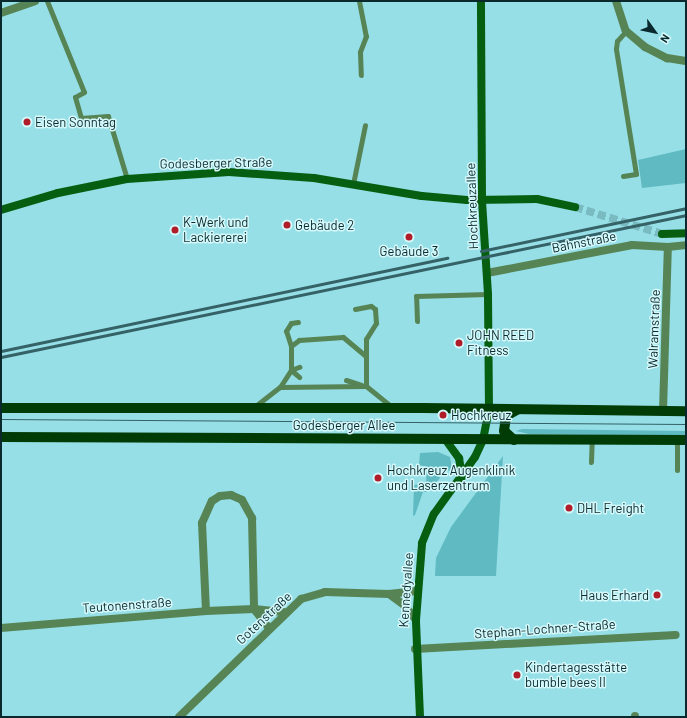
<!DOCTYPE html>
<html>
<head>
<meta charset="utf-8">
<style>
	body { margin:0 }
	#map { position:relative; width:687px; height:718px; overflow:hidden; background:#96dfe6; font-family:Barlow,sans-serif }
	div>[style] { position:absolute }
	.green>* { inset:0; background:#5fbac2 }
	.secondary-tunnel>* { height:8px; margin-top:-4px; transform-origin:0; background:repeating-linear-gradient(90deg,#7abbc1 0 8px,transparent 0 12px) }
	.lane>* { height:5px; margin:-2.5px; padding:0 2.5px; transform-origin:2.5px; border-radius:2.5px; background:#568455 }
	.street>* { height:8px; margin:-4px; padding:0 4px; transform-origin:4px; border-radius:4px; background:#568455 }
	.secondary>* { height:8px; margin:-4px; padding:0 4px; transform-origin:4px; border-radius:4px; background:#065e10 }
	.primary>* { height:10px; margin:-5px; padding:0 5px; transform-origin:5px; border-radius:5px; background:#013c06 }
	.tram>* { height:1px; margin:-0.5px; padding:0 0.5px; transform-origin:0.5px; border-radius:0.5px; background:#356267 }
	.rail>* { height:3px; margin:-1.5px; padding:0 1.5px; transform-origin:1.5px; border-radius:1.5px; background:#356267 }
	.dots>* { width:11px; height:11px; translate:-50% -50%; box-sizing:border-box; border:2px solid #d6f9fc; border-radius:50% }
	span { translate:-50% -50%; white-space:nowrap; text-align:center; line-height:1.15; -webkit-text-stroke:3px #d6f9fc; paint-order:stroke }
	.poi-label { font-size:13px; color:#09292c }
	.left { translate:0 -50%; text-align:left }
	.right { translate:-100% -50%; text-align:right }
	.street-label { font-size:13px; color:#09292c }
	.frame { position:absolute; inset:0; border:2px solid #09292c; pointer-events:none }
	.north { position:absolute; left:635px; top:12px; width:40px; height:40px; -webkit-text-stroke:3px #d6f9fc; paint-order:stroke; rotate:123deg; font-size:11px; font-weight:700; line-height:16px; text-align:center; color:#09292c }
	.north::after { content:''; display:block; margin:auto; width:14px; height:18px; background:#09292c; clip-path:polygon(50% 0,100% 100%,50% 72%,0 100%) }
</style>
</head>
<body>
<div id="map">
	<div class="green">
		<div style="clip-path:polygon(686px 149px,686px 183px,642px 188px,638px 160px)"></div>
		<div style="clip-path:polygon(522px 429px,686px 431px,686px 436px,529px 434px,516px 431px)"></div>
		<div style="clip-path:polygon(438px 452px,450px 457px,452px 468px,449px 471px,445px 467px,438px 473px,440px 478px,427px 492px,423px 492px,415px 515px,413px 516px,414px 485px,426px 483px,427px 467px,419px 465px,420px 453px)"></div>
		<div style="clip-path:polygon(503px 456px,496px 576px,435px 576px,436px 558px,451px 527px)"></div>
	</div>
	<div class="secondary-tunnel">
		<div style="left:575px;top:207px;width:91px;rotate:17.2deg"></div>
	</div>
	<div class="lane">
		<div style="left:47px;top:1px;width:98px;rotate:67.9deg"></div>
		<div style="left:84px;top:92px;width:10px;rotate:151deg"></div>
		<div style="left:75px;top:97px;width:22px;rotate:74deg"></div>
		<div style="left:81px;top:118px;width:27px;rotate:-4deg"></div>
		<div style="left:108px;top:116px;width:66px;rotate:73.2deg"></div>
		<div style="left:359px;top:1px;width:36px;rotate:79deg"></div>
		<div style="left:366px;top:36px;width:17px;rotate:111deg"></div>
		<div style="left:360px;top:52px;width:23px;rotate:88deg"></div>
		<div style="left:623px;top:176px;width:13px;rotate:-9deg"></div>
		<div style="left:636px;top:174px;width:127px;rotate:-99.1deg"></div>
		<div style="left:616px;top:49px;width:8px;rotate:-83deg"></div>
		<div style="left:617px;top:41px;width:13px;rotate:-48deg"></div>
		<div style="left:353px;top:184px;width:60px;rotate:-78.5deg"></div>
		<div style="left:355px;top:309px;width:16px;rotate:-11deg"></div>
		<div style="left:371px;top:306px;width:5px;rotate:37deg"></div>
		<div style="left:375px;top:309px;width:14px;rotate:86deg"></div>
		<div style="left:376px;top:323px;width:19px;rotate:122deg"></div>
		<div style="left:366px;top:339px;width:47px;rotate:90deg"></div>
		<div style="left:366px;top:386px;width:32px;rotate:39deg"></div>
		<div style="left:417px;top:321px;width:25px;rotate:-92deg"></div>
		<div style="left:416px;top:296px;width:72px;rotate:-1.6deg"></div>
		<div style="left:291px;top:346px;width:16px;rotate:-108deg"></div>
		<div style="left:286px;top:331px;width:9px;rotate:-58deg"></div>
		<div style="left:291px;top:323px;width:7px;rotate:-8deg"></div>
		<div style="left:291px;top:370px;width:11px;rotate:41deg"></div>
		<div style="left:291px;top:370px;width:9px;rotate:-21deg"></div>
		<div style="left:346px;top:380px;width:16px;rotate:18deg"></div>
		<div style="left:280px;top:387px;width:86px;rotate:-0.7deg"></div>
		<div style="left:254px;top:407px;width:33px;rotate:-38deg"></div>
		<div style="left:280px;top:387px;width:20px;rotate:-57deg"></div>
		<div style="left:291px;top:370px;width:24px;rotate:-90deg"></div>
		<div style="left:291px;top:346px;width:10px;rotate:-37deg"></div>
		<div style="left:299px;top:340px;width:44px;rotate:-3.9deg"></div>
		<div style="left:343px;top:337px;width:30px;rotate:40deg"></div>
		<div style="left:591px;top:462px;width:23px;rotate:-88deg"></div>
		<div style="left:677px;top:470px;width:30px;rotate:-90deg"></div>
	</div>
	<div class="street">
		<div style="left:616px;top:1px;width:32px;rotate:72deg"></div>
		<div style="left:626px;top:31px;width:25px;rotate:40deg"></div>
		<div style="left:645px;top:47px;width:25px;rotate:27deg"></div>
		<div style="left:667px;top:58px;width:19px;rotate:9deg"></div>
		<div style="left:1px;top:13px;width:36px;rotate:-19deg"></div>
		<div style="left:487px;top:273px;width:148px;rotate:-10.9deg"></div>
		<div style="left:632px;top:245px;width:36px;rotate:3deg"></div>
		<div style="left:668px;top:247px;width:18px;rotate:-6deg"></div>
		<div style="left:663px;top:411px;width:164px;rotate:-88.3deg"></div>
		<div style="left:389px;top:594px;width:19px;rotate:36deg"></div>
		<div style="left:404px;top:605px;width:19px;rotate:51deg"></div>
		<div style="left:206px;top:611px;width:88px;rotate:-92.6deg"></div>
		<div style="left:202px;top:523px;width:24px;rotate:-66deg"></div>
		<div style="left:212px;top:501px;width:9px;rotate:-32deg"></div>
		<div style="left:220px;top:496px;width:11px;rotate:-5deg"></div>
		<div style="left:231px;top:495px;width:12px;rotate:24deg"></div>
		<div style="left:242px;top:500px;width:21px;rotate:61deg"></div>
		<div style="left:252px;top:518px;width:91px;rotate:88.7deg"></div>
		<div style="left:254px;top:609px;width:24px;rotate:52deg"></div>
		<div style="left:1px;top:628px;width:206px;rotate:-4.7deg"></div>
		<div style="left:206px;top:611px;width:48px;rotate:-2.4deg"></div>
		<div style="left:254px;top:609px;width:31px;rotate:6deg"></div>
		<div style="left:415px;top:649px;width:261px;rotate:-3.1deg"></div>
		<div style="left:179px;top:717px;width:170px;rotate:-44deg"></div>
		<div style="left:301px;top:599px;width:25px;rotate:-16deg"></div>
		<div style="left:325px;top:592px;width:64px;rotate:1.8deg"></div>
		<div style="left:389px;top:594px;width:28px;rotate:-6deg"></div>
		<div style="left:635px;top:717px;width:1px;rotate:-90deg"></div>
	</div>
	<div class="secondary">
		<div style="left:1px;top:210px;width:59px;rotate:-16.6deg"></div>
		<div style="left:58px;top:193px;width:70px;rotate:-11.5deg"></div>
		<div style="left:127px;top:179px;width:102px;rotate:-3.9deg"></div>
		<div style="left:229px;top:172px;width:85px;rotate:4deg"></div>
		<div style="left:314px;top:178px;width:109px;rotate:9.5deg"></div>
		<div style="left:422px;top:196px;width:45px;rotate:5.1deg"></div>
		<div style="left:467px;top:200px;width:70px;rotate:-0.8deg"></div>
		<div style="left:537px;top:199px;width:39px;rotate:12deg"></div>
		<div style="left:662px;top:234px;width:24px;rotate:-2deg"></div>
		<div style="left:445px;top:439px;width:24px;rotate:54deg"></div>
		<div style="left:459px;top:458px;width:19px;rotate:81deg"></div>
		<div style="left:420px;top:717px;width:97px;rotate:-92.4deg"></div>
		<div style="left:416px;top:620px;width:77px;rotate:-85.5deg"></div>
		<div style="left:422px;top:543px;width:31px;rotate:-68deg"></div>
		<div style="left:434px;top:514px;width:70px;rotate:-54.3deg"></div>
		<div style="left:475px;top:457px;width:19px;rotate:-65deg"></div>
		<div style="left:483px;top:440px;width:31px;rotate:-79deg"></div>
		<div style="left:489px;top:410px;width:116px;rotate:-90.5deg"></div>
		<div style="left:488px;top:294px;width:93px;rotate:-93.7deg"></div>
		<div style="left:482px;top:201px;width:200px;rotate:-90.3deg"></div>
	</div>
	<div class="primary">
		<div style="left:1px;top:408px;width:422px"></div>
		<div style="left:423px;top:408px;width:263px;rotate:0.7deg"></div>
		<div style="left:1px;top:437px;width:685px;rotate:0.25deg"></div>
		<div style="left:514px;top:440px;width:13px;rotate:-138deg"></div>
		<div style="left:504px;top:431px;width:15px;rotate:-82deg"></div>
		<div style="left:506px;top:416px;width:13px;rotate:-29deg"></div>
	</div>
	<div class="tram">
		<div style="left:1px;top:419px;width:685px;rotate:0.42deg"></div>
	</div>
	<div class="rail">
		<div style="left:481px;top:251px;width:209px;rotate:-11.8deg"></div>
		<div style="left:1px;top:351px;width:456px;rotate:-11.8deg"></div>
		<div style="left:1px;top:357px;width:700px;rotate:-11.71deg"></div>
	</div>
	<div class="dots">
		<div style="left:27px;top:122px;background:#b01d29"></div>
		<div style="left:287px;top:225px;background:#b01d29"></div>
		<div style="left:175px;top:230px;background:#b01d29"></div>
		<div style="left:409px;top:237px;background:#b01d29"></div>
		<div style="left:459px;top:343px;background:#b01d29"></div>
		<div style="left:443px;top:415px;background:#b01d29"></div>
		<div style="left:378px;top:478px;background:#b01d29"></div>
		<div style="left:569px;top:508px;background:#b01d29"></div>
		<div style="left:657px;top:595px;background:#b01d29"></div>
		<div style="left:517px;top:675px;background:#b01d29"></div>
	</div>
	<div class="poi-label">
		<span class="left" style="left:35px;top:122px">Eisen Sonntag</span>
		<span class="left" style="left:183px;top:230px">K-Werk und<br>Lackiererei</span>
		<span class="left" style="left:295px;top:225px">Gebäude 2</span>
		<span style="left:409px;top:251px">Gebäude 3</span>
		<span class="left" style="left:467px;top:343px">JOHN REED<br>Fitness</span>
		<span class="left" style="left:451px;top:415px">Hochkreuz</span>
		<span class="left" style="left:387px;top:478px">Hochkreuz Augenklinik<br>und Laserzentrum</span>
		<span class="left" style="left:577px;top:508px">DHL Freight</span>
		<span class="right" style="left:649px;top:595px">Haus Erhard</span>
		<span class="left" style="left:525px;top:675px">Kindertagesstätte<br>bumble bees II</span>
	</div>
	<div class="street-label">
		<span style="left:216px;top:163px;rotate:-1deg">Godesberger Straße</span>
		<span style="left:472px;top:206px;rotate:-92deg">Hochkreuzallee</span>
		<span style="left:584px;top:242px;rotate:-11deg">Bahnstraße</span>
		<span style="left:654px;top:329px;rotate:-88deg">Walramstraße</span>
		<span style="left:344px;top:425px">Godesberger Allee</span>
		<span style="left:406px;top:590px;rotate:-86deg">Kennedyallee</span>
		<span style="left:127px;top:605px;rotate:-4deg">Teutonenstraße</span>
		<span style="left:264px;top:618px;rotate:-43deg">Gotenstraße</span>
		<span style="left:545px;top:629px;rotate:-4deg">Stephan-Lochner-Straße</span>
	</div>
	<div class="frame"></div>
	<div class="north">N</div>
</div>
</body>
</html>
